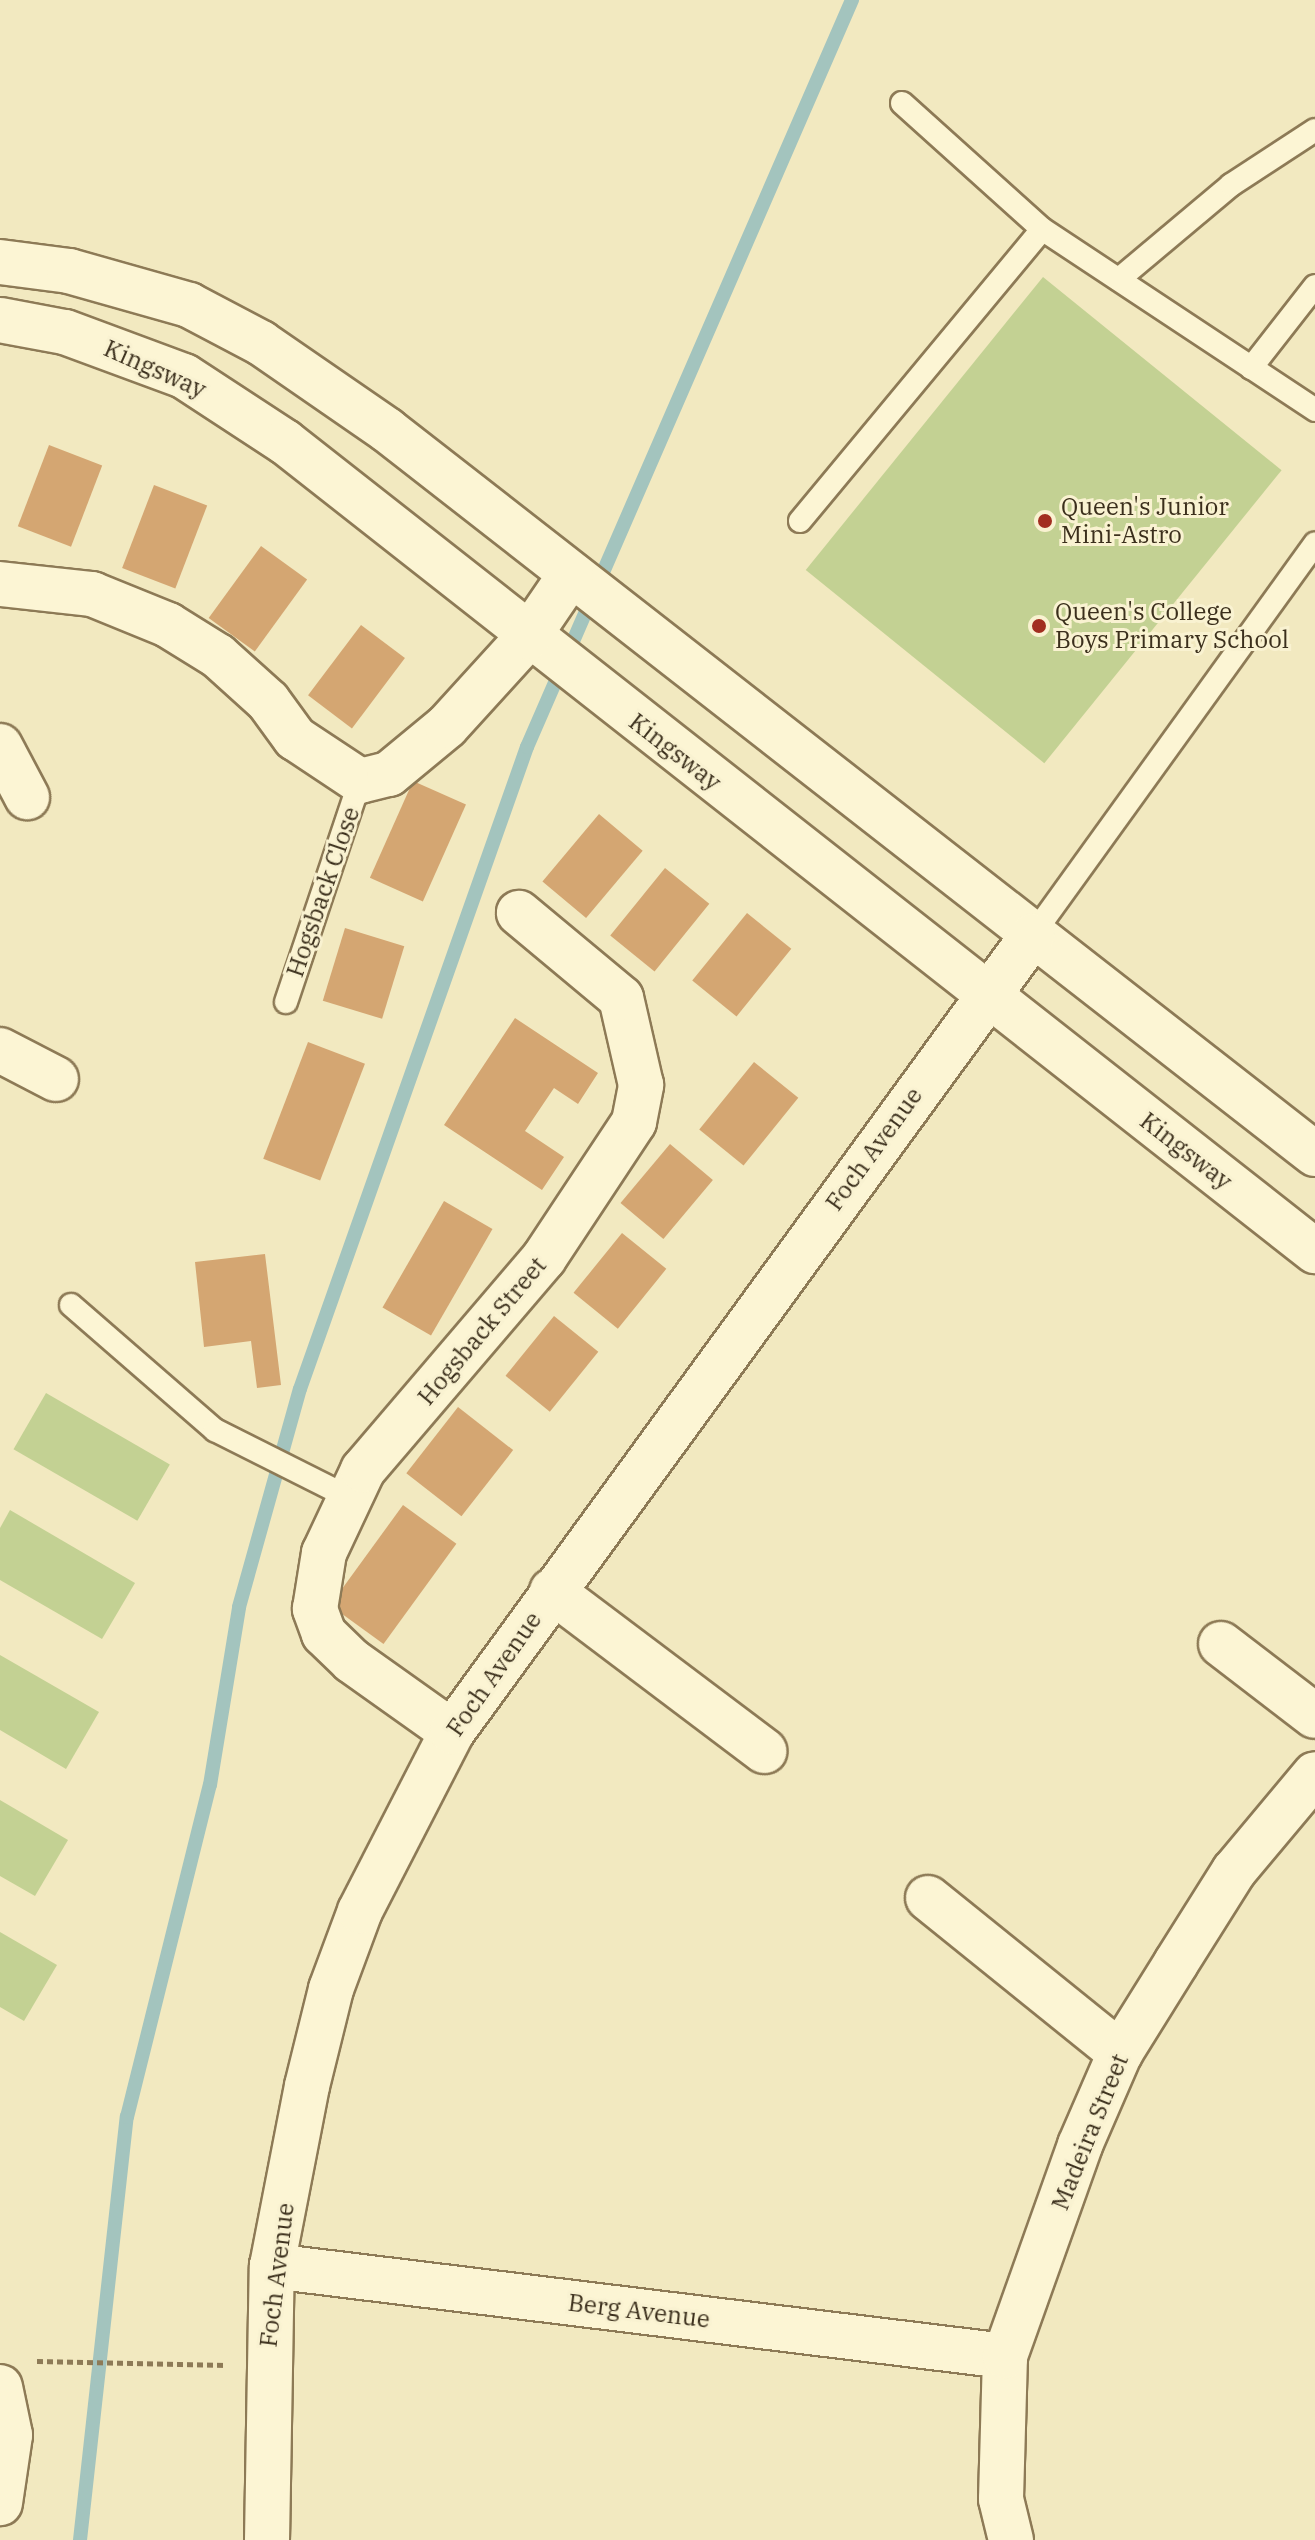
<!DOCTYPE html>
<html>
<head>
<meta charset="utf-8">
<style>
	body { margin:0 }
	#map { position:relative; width:1315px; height:2540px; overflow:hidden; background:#f2e9c0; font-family:"IBM Plex Serif",serif }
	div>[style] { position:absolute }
	.green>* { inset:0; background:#c3d193; transform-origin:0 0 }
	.stream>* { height:14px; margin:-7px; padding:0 7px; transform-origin:7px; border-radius:7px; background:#a3c4be }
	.building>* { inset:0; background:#d4a672; transform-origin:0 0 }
	.path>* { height:5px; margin-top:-2.5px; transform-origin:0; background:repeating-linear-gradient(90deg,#8d7a56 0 6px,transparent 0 10px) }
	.roads { filter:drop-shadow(2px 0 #8d7a56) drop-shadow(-2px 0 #8d7a56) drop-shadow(0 2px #8d7a56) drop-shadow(0 -2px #8d7a56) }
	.lane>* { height:22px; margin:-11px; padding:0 11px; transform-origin:11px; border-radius:11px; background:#fcf5d4 }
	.street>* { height:44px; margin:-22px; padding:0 22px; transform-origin:22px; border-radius:22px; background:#fcf5d4 }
	.dots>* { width:22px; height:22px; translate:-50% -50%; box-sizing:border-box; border:4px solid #f9f2d1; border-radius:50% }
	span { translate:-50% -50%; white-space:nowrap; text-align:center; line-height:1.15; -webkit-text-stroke:6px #f9f2d1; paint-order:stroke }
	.street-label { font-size:24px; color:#3b2f1c }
	.poi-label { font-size:24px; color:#3b2f1c }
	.left { translate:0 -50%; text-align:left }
</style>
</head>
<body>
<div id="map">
	<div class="green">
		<div style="left:1043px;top:277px;width:307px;height:377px;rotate:39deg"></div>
		<div style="left:46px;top:1393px;width:143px;height:65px;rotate:30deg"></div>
		<div style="clip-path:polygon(10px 1510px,135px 1583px,102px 1639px,0 1580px,0 1528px)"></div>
		<div style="clip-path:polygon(0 1655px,99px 1712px,66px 1769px,0 1730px)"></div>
		<div style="clip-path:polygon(0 1800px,68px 1840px,35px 1896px,0 1876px)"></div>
		<div style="clip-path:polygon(0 1932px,57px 1965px,24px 2021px,0 2007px)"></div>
	</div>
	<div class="stream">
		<div style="left:80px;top:2540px;width:426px;rotate:-83.7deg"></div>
		<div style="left:127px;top:2117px;width:342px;rotate:-76deg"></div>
		<div style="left:210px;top:1785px;width:180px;rotate:-80.7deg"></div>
		<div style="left:239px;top:1607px;width:226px;rotate:-74.4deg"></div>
		<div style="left:300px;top:1389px;width:681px;rotate:-70.53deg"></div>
		<div style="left:527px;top:747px;width:815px;rotate:-66.49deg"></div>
	</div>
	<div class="building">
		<div style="left:49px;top:445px;width:57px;height:87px;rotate:21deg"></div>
		<div style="left:154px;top:485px;width:57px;height:89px;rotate:21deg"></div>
		<div style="left:261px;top:546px;width:57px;height:89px;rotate:36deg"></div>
		<div style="left:361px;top:625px;width:55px;height:88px;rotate:37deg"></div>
		<div style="left:413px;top:781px;width:58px;height:106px;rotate:24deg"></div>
		<div style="left:599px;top:814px;width:57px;height:88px;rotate:40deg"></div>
		<div style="left:665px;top:868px;width:57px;height:87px;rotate:39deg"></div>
		<div style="left:747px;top:913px;width:57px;height:87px;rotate:39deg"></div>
		<div style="left:345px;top:928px;width:62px;height:76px;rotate:17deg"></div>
		<div style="clip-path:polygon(515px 1018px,598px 1073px,578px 1104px,554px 1088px,525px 1131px,564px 1157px,542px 1190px,444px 1125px)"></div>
		<div style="left:308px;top:1042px;width:61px;height:125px;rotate:21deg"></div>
		<div style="left:754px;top:1062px;width:57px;height:87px;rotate:39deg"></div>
		<div style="left:670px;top:1144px;width:56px;height:77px;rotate:40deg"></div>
		<div style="left:444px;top:1201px;width:56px;height:123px;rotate:30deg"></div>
		<div style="left:622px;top:1233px;width:57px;height:77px;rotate:39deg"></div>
		<div style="clip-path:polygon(265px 1254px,281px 1385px,257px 1388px,251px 1341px,204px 1347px,195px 1262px)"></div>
		<div style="left:554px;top:1316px;width:57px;height:77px;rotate:39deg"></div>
		<div style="left:458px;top:1407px;width:70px;height:84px;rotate:38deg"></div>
		<div style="left:403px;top:1505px;width:66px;height:124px;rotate:36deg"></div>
	</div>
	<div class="path">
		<div style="left:37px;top:2361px;width:190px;rotate:1.2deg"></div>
	</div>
	<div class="roads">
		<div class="lane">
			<div style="left:902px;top:103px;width:188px;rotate:42deg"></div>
			<div style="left:1119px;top:279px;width:146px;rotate:-40deg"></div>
			<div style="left:1231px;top:185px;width:100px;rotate:-33.2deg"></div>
			<div style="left:1251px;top:368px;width:104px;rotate:-52deg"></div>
			<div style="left:800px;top:521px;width:379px;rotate:-50.3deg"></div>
			<div style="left:1042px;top:229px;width:328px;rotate:33.5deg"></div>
			<div style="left:1032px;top:936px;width:484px;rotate:-54.2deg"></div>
			<div style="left:286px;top:1002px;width:233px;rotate:-71.5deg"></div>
			<div style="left:71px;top:1305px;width:191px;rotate:41deg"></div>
			<div style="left:215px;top:1430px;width:149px;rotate:26.7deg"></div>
		</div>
		<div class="street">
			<div style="left:0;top:262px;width:70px;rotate:7.4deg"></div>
			<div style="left:69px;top:271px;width:125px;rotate:15.8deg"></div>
			<div style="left:189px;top:305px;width:81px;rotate:27.8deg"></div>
			<div style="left:261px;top:343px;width:153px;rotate:34.6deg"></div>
			<div style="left:387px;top:430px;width:1177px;rotate:37.96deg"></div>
			<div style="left:0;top:320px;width:66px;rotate:10.5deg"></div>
			<div style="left:65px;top:332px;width:127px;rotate:20.3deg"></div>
			<div style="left:184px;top:376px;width:121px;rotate:33.2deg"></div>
			<div style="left:285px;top:442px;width:1310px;rotate:38.15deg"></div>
			<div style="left:0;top:584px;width:93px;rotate:6.2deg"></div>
			<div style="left:92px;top:594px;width:82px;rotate:22.2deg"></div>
			<div style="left:168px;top:625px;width:59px;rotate:31.8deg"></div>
			<div style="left:218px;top:656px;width:67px;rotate:42deg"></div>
			<div style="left:268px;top:701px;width:46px;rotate:53.9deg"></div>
			<div style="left:295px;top:738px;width:78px;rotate:33.5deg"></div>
			<div style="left:360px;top:781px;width:30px;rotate:-14deg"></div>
			<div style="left:389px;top:774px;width:75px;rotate:-39.6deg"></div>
			<div style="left:447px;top:726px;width:120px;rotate:-47.7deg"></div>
			<div style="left:528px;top:637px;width:76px;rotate:-55.7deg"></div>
			<div style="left:0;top:746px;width:58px;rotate:62.1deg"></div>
			<div style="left:0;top:1050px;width:63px;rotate:27.4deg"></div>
			<div style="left:552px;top:1591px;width:266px;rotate:37deg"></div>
			<div style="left:1221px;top:1644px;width:118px;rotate:37.5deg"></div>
			<div style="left:452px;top:1732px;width:123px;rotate:-144.6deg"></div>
			<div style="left:352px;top:1661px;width:39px;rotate:-136deg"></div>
			<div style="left:324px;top:1634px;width:27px;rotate:-110deg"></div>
			<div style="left:315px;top:1609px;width:57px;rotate:-80.9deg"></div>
			<div style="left:324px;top:1553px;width:92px;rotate:-64.8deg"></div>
			<div style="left:363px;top:1470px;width:279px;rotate:-49.5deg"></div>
			<div style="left:544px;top:1258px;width:163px;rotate:-56.5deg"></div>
			<div style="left:634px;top:1122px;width:38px;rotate:-79deg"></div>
			<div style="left:641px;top:1085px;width:89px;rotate:-102.9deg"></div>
			<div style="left:621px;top:998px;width:133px;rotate:-140.2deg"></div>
			<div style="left:928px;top:1898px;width:247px;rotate:38.9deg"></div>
			<div style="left:272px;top:2266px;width:739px;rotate:7deg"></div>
			<div style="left:0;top:2387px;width:49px;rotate:78.2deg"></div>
			<div style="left:10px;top:2435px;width:69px;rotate:98.4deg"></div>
			<div style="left:267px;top:2540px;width:274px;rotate:-89deg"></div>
			<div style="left:272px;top:2266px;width:183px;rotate:-79deg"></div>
			<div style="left:307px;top:2086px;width:100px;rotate:-76.1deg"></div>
			<div style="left:331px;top:1989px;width:83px;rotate:-69.6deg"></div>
			<div style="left:360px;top:1911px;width:201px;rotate:-62.8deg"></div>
			<div style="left:452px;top:1732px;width:985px;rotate:-53.92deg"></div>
			<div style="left:1011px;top:2540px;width:42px;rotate:-103.7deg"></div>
			<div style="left:1001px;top:2499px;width:143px;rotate:-88.4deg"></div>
			<div style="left:1005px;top:2356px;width:224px;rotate:-70.4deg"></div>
			<div style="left:1080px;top:2145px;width:100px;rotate:-66.5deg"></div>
			<div style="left:1120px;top:2053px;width:106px;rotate:-58.1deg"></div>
			<div style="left:1176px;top:1963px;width:109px;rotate:-57.8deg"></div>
			<div style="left:1234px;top:1871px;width:126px;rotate:-50.1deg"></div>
		</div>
	</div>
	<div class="dots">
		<div style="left:1045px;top:521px;background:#a22e20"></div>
		<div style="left:1039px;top:626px;background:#a22e20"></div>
	</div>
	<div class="street-label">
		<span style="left:155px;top:369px;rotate:24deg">Kingsway</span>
		<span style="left:675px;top:752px;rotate:38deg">Kingsway</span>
		<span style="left:323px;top:892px;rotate:-71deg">Hogsback Close</span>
		<span style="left:874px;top:1149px;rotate:-54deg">Foch Avenue</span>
		<span style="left:1186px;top:1151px;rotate:38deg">Kingsway</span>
		<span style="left:482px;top:1331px;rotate:-50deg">Hogsback Street</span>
		<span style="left:494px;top:1674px;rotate:-55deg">Foch Avenue</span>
		<span style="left:1090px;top:2132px;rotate:-68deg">Madeira Street</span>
		<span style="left:277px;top:2275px;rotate:-83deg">Foch Avenue</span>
		<span style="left:639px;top:2311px;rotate:7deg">Berg Avenue</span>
	</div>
	<div class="poi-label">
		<span class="left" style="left:1061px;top:521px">Queen's Junior<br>Mini-Astro</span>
		<span class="left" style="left:1055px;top:626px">Queen's College<br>Boys Primary School</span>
	</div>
</div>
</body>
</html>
